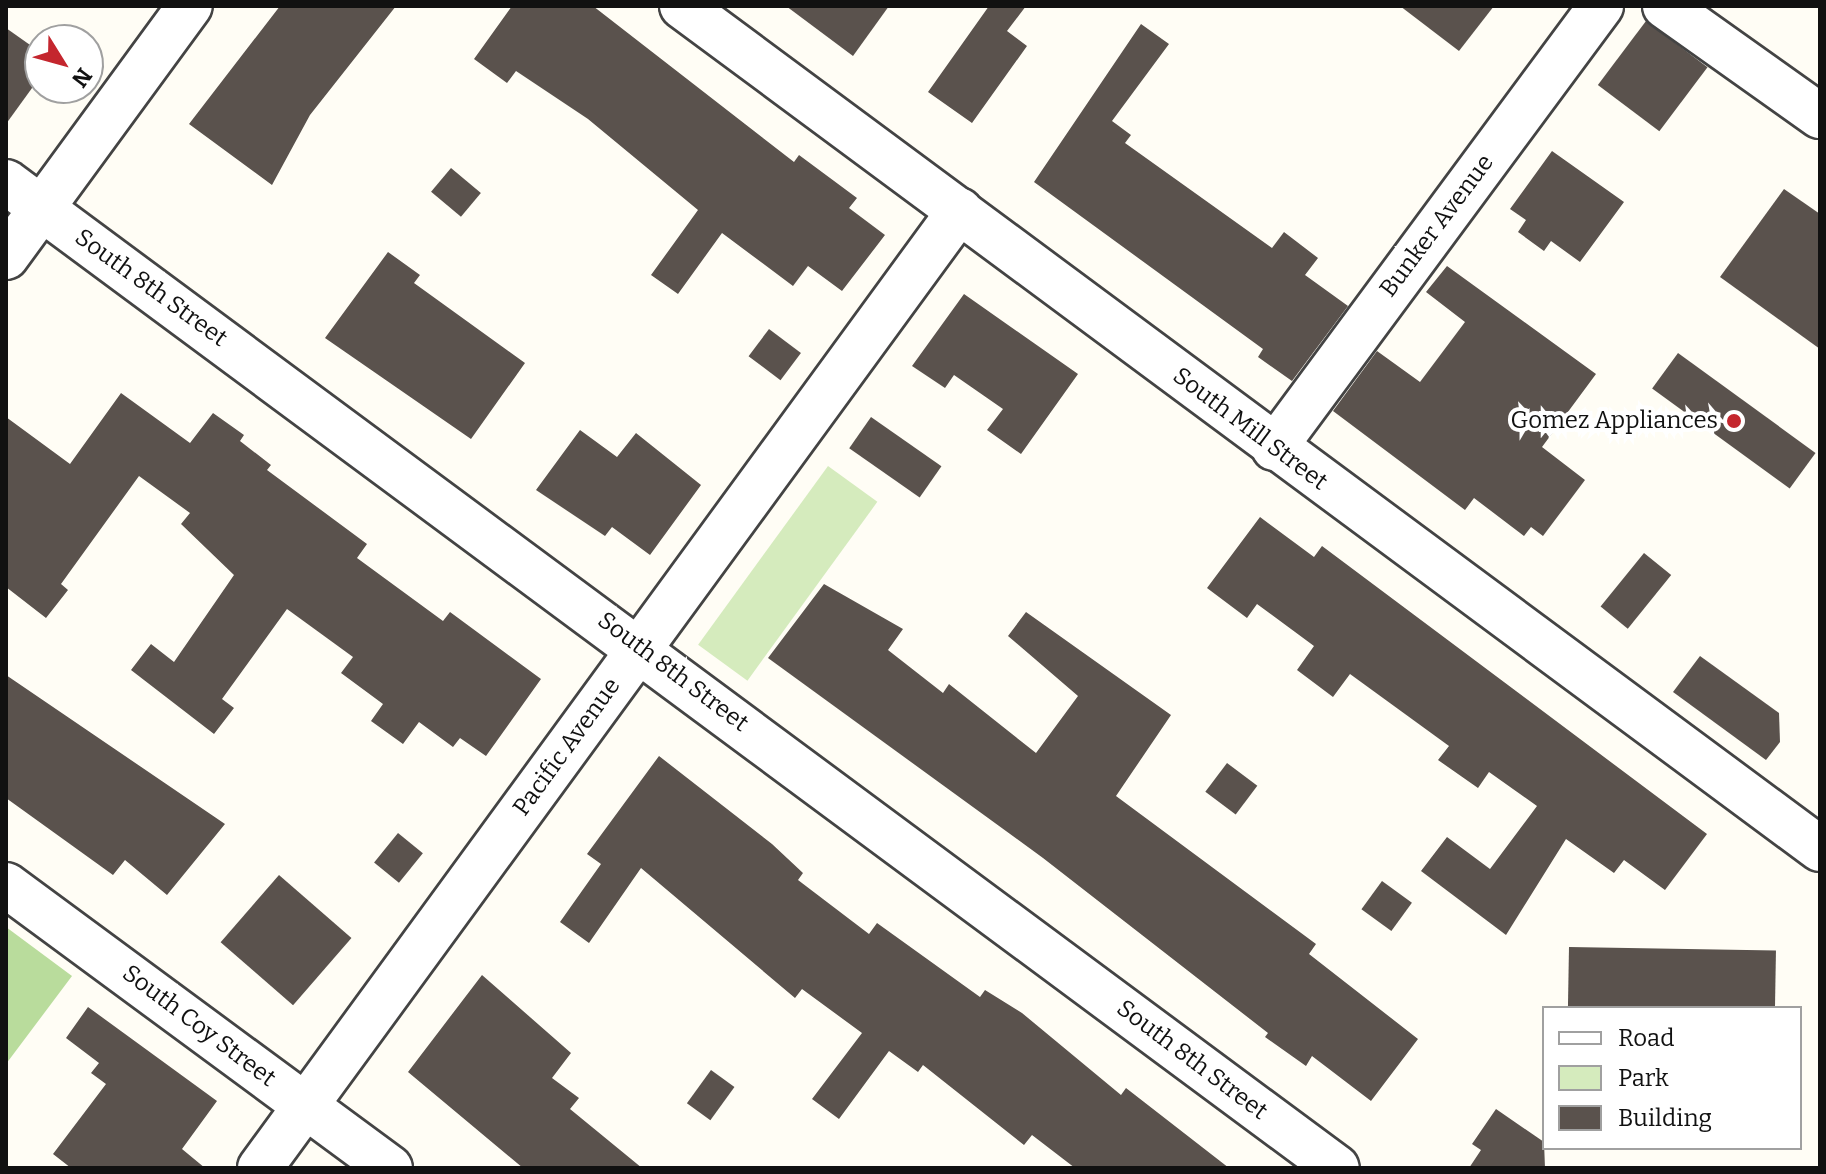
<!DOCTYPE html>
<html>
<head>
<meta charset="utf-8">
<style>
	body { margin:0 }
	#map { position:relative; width:1826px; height:1174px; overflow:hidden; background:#fffdf5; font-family:Bitter,serif }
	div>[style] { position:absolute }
	.green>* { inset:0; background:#d5ebbd; transform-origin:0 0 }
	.forest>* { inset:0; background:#b9dc9c }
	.building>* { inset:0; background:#5a524d; transform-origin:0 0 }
	.roads { filter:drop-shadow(2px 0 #444) drop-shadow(-2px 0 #444) drop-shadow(0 2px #444) drop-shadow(0 -2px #444) }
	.minor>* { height:44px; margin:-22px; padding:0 22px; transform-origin:22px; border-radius:22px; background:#fff }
	.dots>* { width:22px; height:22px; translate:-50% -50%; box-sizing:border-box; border:4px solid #fff; border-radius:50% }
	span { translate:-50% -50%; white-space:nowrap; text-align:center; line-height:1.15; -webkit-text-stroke:8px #fff; paint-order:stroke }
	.street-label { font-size:24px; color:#111 }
	.poi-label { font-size:24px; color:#111 }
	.right { translate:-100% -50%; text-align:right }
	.frame { position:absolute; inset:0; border:8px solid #111; pointer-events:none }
	.legend { position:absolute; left:1542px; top:1006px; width:260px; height:144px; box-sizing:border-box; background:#fff; border:2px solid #a0a0a0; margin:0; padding:10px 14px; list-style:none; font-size:24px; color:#111 }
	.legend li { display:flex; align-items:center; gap:16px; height:40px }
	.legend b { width:40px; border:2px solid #a0a0a0 }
	.north { position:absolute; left:24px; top:24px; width:80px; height:80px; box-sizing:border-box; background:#fff; border:2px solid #a0a0a0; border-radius:50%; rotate:127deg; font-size:22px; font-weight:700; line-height:32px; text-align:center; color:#111 }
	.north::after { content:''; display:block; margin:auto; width:28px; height:36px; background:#c4262e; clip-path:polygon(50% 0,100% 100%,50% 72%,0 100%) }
</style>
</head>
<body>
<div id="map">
	<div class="green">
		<div style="left:828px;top:466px;width:61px;height:221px;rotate:36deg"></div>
	</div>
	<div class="forest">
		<div style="clip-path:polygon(6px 927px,72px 976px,6px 1064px)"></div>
	</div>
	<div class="building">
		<div style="clip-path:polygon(280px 6px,396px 6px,310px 115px,272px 185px,189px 124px)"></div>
		<div style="clip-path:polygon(512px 6px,593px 6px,794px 162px,799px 155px,857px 198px,849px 208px,885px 235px,842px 291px,808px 266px,793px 286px,722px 233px,678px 294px,651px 275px,698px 210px,588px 119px,516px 71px,507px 83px,474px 59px)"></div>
		<div style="clip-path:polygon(786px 6px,889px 6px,853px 56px)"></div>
		<div style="clip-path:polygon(989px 6px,1026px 6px,1007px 31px,1027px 46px,972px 123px,928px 92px)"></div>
		<div style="clip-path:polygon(1400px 6px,1494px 6px,1459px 51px)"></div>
		<div style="left:1646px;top:21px;width:77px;height:80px;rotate:37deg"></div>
		<div style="clip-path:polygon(1141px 24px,1169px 44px,1112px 121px,1131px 135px,1125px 143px,1272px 248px,1284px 232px,1318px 258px,1305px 275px,1348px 306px,1292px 381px,1258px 357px,1263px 349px,1034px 182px)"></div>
		<div style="clip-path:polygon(6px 28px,40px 52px,40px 77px,6px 124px)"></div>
		<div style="clip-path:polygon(1552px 151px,1624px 202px,1580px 262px,1551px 241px,1544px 251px,1518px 232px,1526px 220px,1510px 209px)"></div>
		<div style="left:451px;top:168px;width:39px;height:31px;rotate:40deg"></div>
		<div style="clip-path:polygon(1784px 189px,1820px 214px,1820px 349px,1720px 277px)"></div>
		<div style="clip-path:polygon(388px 252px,420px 275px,414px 283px,525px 363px,471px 439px,325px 338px)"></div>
		<div style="clip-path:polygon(1447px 266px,1596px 374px,1542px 447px,1585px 480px,1543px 536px,1531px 527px,1524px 536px,1474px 498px,1465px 510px,1333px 411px,1377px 351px,1420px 382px,1465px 322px,1426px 292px)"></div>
		<div style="clip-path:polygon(964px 294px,1078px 374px,1021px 454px,987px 430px,1003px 409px,954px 375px,945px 388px,912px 366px)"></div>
		<div style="left:769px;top:329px;width:40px;height:34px;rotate:37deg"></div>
		<div style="left:1678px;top:353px;width:170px;height:44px;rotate:36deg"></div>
		<div style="clip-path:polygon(121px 393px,190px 443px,213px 413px,244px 435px,240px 441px,271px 465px,267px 470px,367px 544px,357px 558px,443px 621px,450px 612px,541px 679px,486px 756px,460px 738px,453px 747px,419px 722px,403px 744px,371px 721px,383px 704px,341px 673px,353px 657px,287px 609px,222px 699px,234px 708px,214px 734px,131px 670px,151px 644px,174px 662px,234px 575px,181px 524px,190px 513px,139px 476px,61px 584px,68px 590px,46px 618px,6px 587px,6px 417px,70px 464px)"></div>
		<div style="left:871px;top:417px;width:86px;height:38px;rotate:35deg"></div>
		<div style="clip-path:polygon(580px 430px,617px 457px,636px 433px,701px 485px,650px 555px,612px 527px,605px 536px,536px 490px)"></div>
		<div style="clip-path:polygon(1260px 517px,1314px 557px,1322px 546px,1707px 834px,1665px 890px,1624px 860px,1614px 873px,1566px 839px,1506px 935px,1421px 871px,1447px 837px,1490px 869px,1537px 806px,1489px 772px,1478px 788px,1438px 760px,1449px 746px,1350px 674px,1333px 697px,1297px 670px,1314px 646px,1257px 604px,1247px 618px,1207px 588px)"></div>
		<div style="left:1644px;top:553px;width:35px;height:69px;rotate:39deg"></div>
		<div style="clip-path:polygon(824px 584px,903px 629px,888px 650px,943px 693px,949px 684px,1036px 753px,1078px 696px,1008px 636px,1026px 612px,1171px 715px,1116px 796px,1316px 944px,1309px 954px,1418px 1039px,1371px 1101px,1312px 1056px,1306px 1066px,1265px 1037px,1268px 1033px,1043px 858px,768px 658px)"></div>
		<div style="clip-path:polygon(1700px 656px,1779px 713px,1780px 742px,1766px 760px,1673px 692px)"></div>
		<div style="clip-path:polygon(6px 675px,225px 824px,167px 895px,125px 860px,113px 875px,6px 798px)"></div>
		<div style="clip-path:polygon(659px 756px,772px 844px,803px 873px,798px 880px,869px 934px,877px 923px,980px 997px,985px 990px,1022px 1013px,1121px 1095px,1126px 1088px,1229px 1168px,1075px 1168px,1032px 1135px,1024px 1145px,923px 1065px,918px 1072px,889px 1051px,839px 1119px,812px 1099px,862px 1033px,802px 989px,795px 998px,641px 868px,589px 943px,560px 922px,601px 864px,587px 854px)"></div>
		<div style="left:1227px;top:763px;width:38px;height:36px;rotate:37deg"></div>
		<div style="left:398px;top:833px;width:32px;height:38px;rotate:39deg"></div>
		<div style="left:279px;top:875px;width:96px;height:89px;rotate:41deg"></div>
		<div style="left:1382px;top:881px;width:37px;height:35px;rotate:36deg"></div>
		<div style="left:1569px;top:947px;width:207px;height:61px;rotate:1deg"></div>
		<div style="clip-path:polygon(482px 975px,571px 1053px,552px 1078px,579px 1098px,570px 1109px,642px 1168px,523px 1168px,408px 1072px)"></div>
		<div style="clip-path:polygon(88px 1007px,217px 1101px,182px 1149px,205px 1168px,71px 1168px,53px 1154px,106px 1084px,91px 1073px,99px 1063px,66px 1038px)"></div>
		<div style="left:711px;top:1070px;width:29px;height:41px;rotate:36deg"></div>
		<div style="clip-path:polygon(1496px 1109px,1544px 1142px,1545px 1168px,1469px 1168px,1481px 1150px,1472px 1144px)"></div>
	</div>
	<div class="roads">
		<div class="minor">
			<div style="left:682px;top:6px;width:1416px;rotate:36.53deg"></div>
			<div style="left:1665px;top:6px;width:190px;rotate:35.4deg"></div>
			<div style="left:6px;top:182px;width:1656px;rotate:36.53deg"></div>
			<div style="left:6px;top:257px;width:311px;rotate:-53.8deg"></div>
			<div style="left:1274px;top:448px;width:550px;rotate:-53.51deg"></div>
			<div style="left:6px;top:885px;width:477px;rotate:36.4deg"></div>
			<div style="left:260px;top:1168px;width:1186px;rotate:-53.84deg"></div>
		</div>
	</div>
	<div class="dots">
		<div style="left:1734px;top:421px;background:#c4262e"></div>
	</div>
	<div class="street-label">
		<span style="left:1437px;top:226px;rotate:-53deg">Bunker Avenue</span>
		<span style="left:151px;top:288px;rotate:36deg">South 8th Street</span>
		<span style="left:1250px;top:429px;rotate:37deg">South Mill Street</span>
		<span style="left:673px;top:672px;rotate:37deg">South 8th Street</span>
		<span style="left:567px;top:747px;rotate:-54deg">Pacific Avenue</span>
		<span style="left:199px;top:1026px;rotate:37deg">South Coy Street</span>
		<span style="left:1192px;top:1060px;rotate:37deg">South 8th Street</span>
	</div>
	<div class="poi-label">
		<span class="right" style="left:1718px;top:421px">Gomez Appliances</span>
	</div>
	<div class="frame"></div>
	<ul class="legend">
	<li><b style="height:10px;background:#fff"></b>Road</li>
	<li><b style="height:22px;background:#d5ebbd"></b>Park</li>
	<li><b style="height:22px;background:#5a524d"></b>Building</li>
	</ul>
	<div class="north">N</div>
</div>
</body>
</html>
